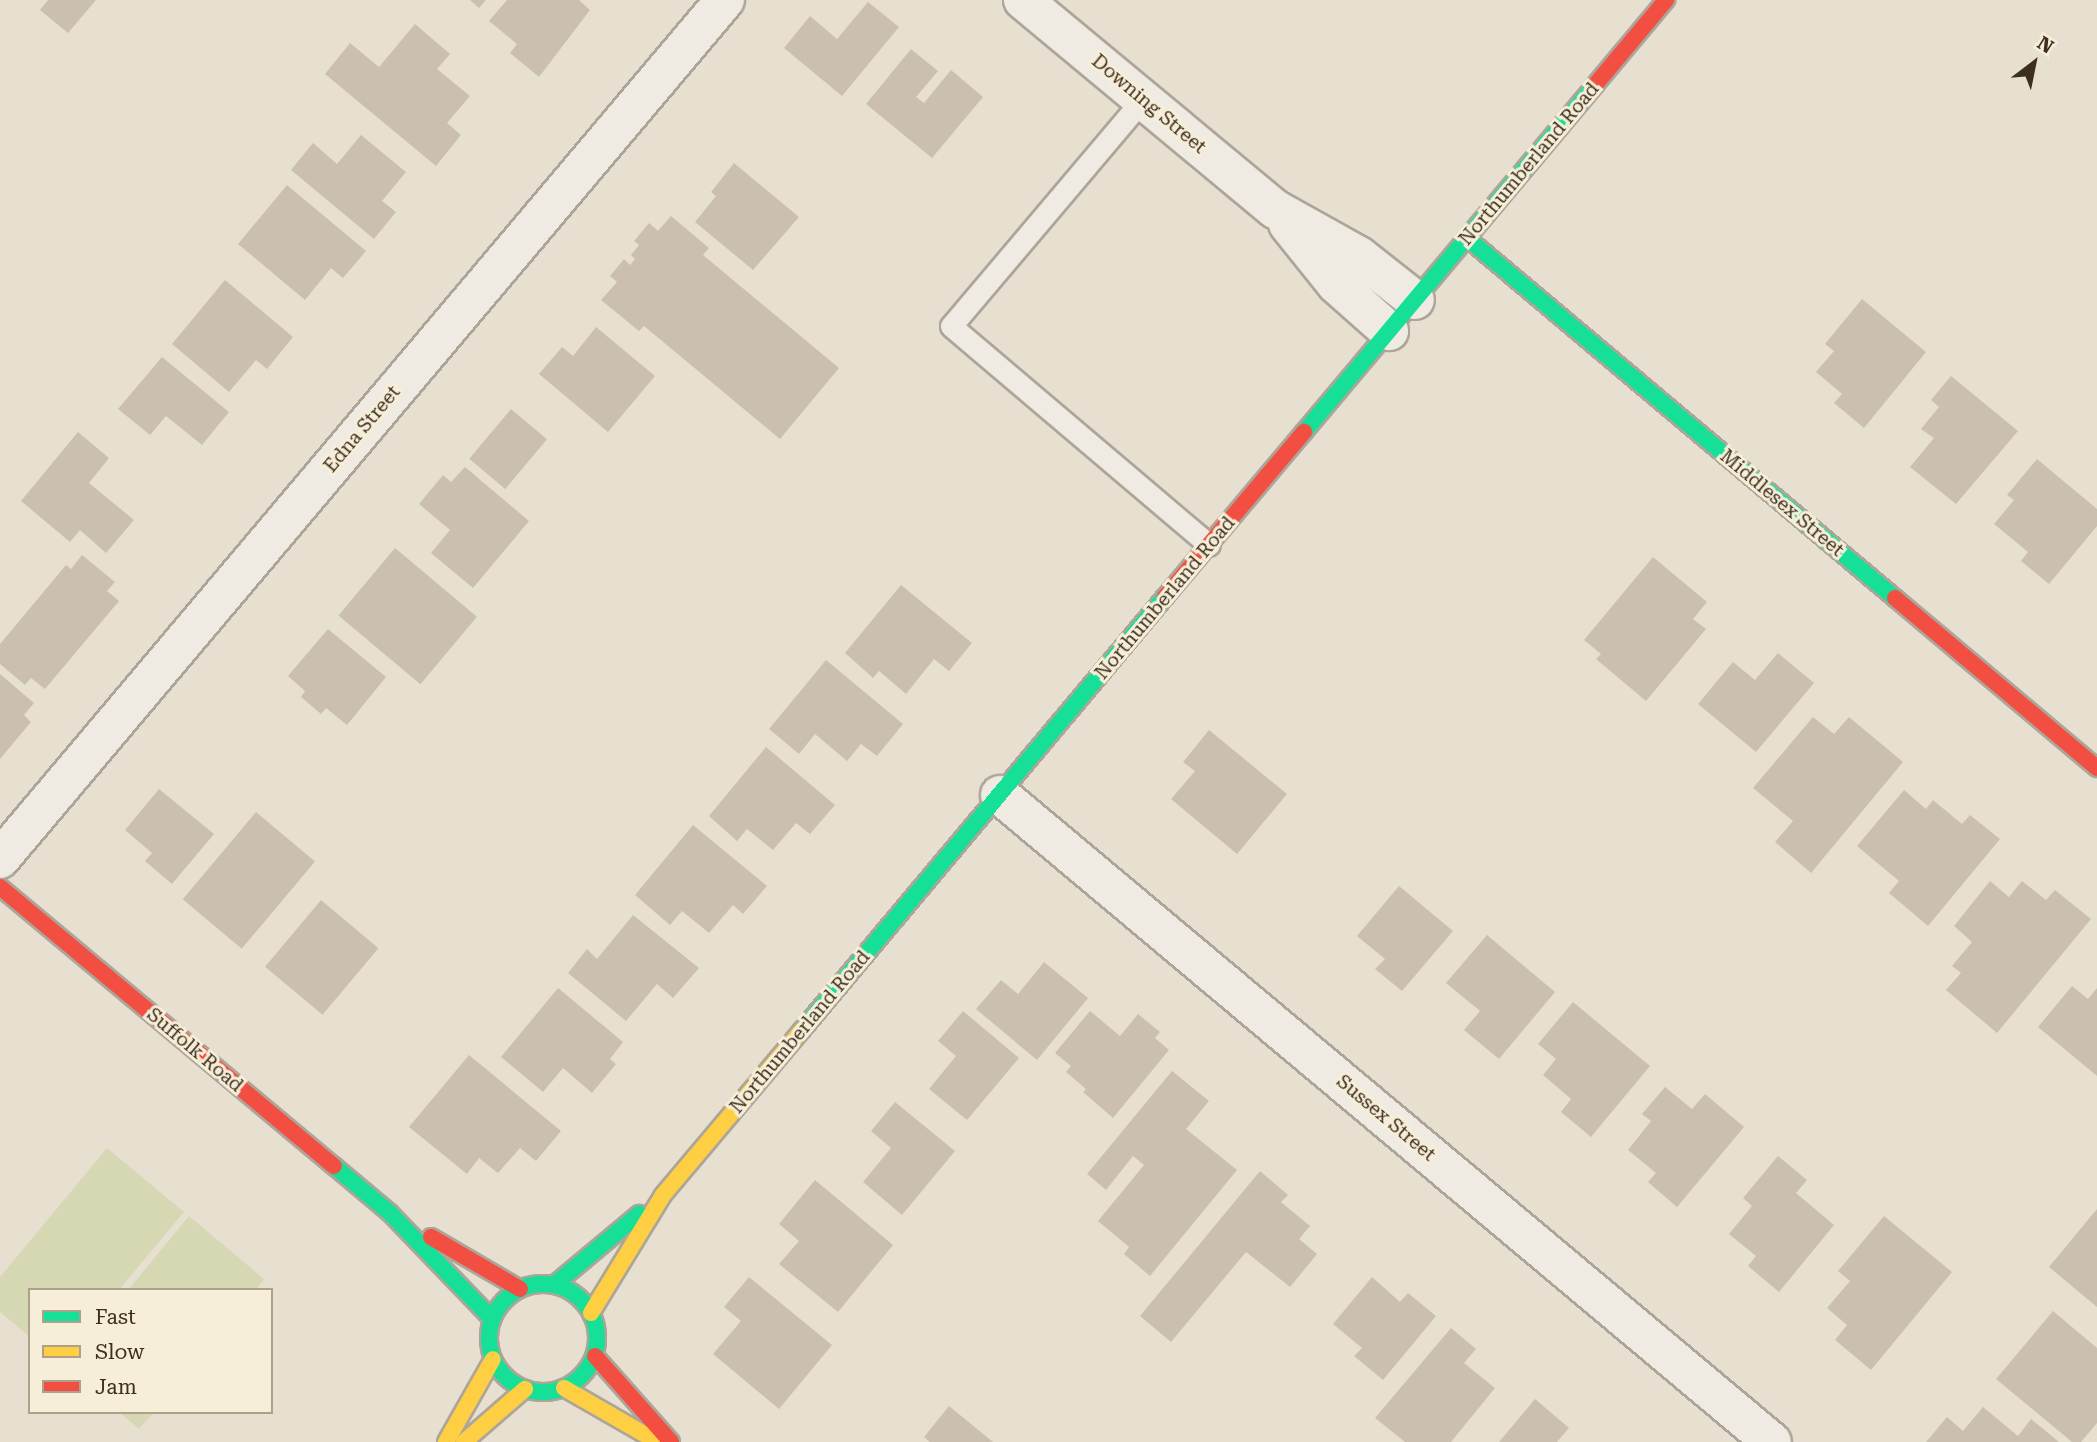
<!DOCTYPE html>
<html>
<head>
<meta charset="utf-8">
<style>
	body { margin:0 }
	#map { position:relative; width:2097px; height:1442px; overflow:hidden; background:#e7e0d1; font-family:"Roboto Serif",serif }
	div>[style] { position:absolute }
	.green>* { inset:0; background:#d6d7b3 }
	.building>* { inset:0; background:#cbbfb2; transform-origin:0 0 }
	.roads { filter:drop-shadow(2px 0 #ada599) drop-shadow(-2px 0 #ada599) drop-shadow(0 2px #ada599) drop-shadow(0 -2px #ada599) }
	.lane>* { height:21px; margin:-10.5px; padding:0 10.5px; transform-origin:10.5px; border-radius:10.5px; background:#efebe3 }
	.street>* { height:38px; margin:-19px; padding:0 19px; transform-origin:19px; border-radius:19px; background:#efebe3 }
	.fast>* { height:16px; margin:-8px; padding:0 8px; transform-origin:8px; border-radius:8px; background:#16e098 }
	.fast>.ring { margin:-8px; padding:0; box-sizing:content-box; background:none; border:16px solid #16e098; border-radius:50% }
	.slow>* { height:16px; margin:-8px; padding:0 8px; transform-origin:8px; border-radius:8px; background:#ffcf43 }
	.jam>* { height:16px; margin:-8px; padding:0 8px; transform-origin:8px; border-radius:8px; background:#f24e42 }
	span { translate:-50% -50%; white-space:nowrap; text-align:center; line-height:1.15; -webkit-text-stroke:6px #f7eed8; paint-order:stroke }
	.street-label { font-size:19px; color:#3d2e20 }
	.legend { position:absolute; left:28px; top:1288px; width:245px; height:126px; box-sizing:border-box; background:#f7eed8; border:2px solid #ada18e; margin:0; padding:9px 12px; list-style:none; font-size:21px; color:#3d2e20 }
	.legend li { display:flex; align-items:center; gap:14px; height:35px }
	.legend b { width:35px; border:2px solid #ada18e }
	.north { position:absolute; left:1999px; top:28px; width:70px; height:70px; -webkit-text-stroke:5px #f7eed8; paint-order:stroke; rotate:32deg; font-size:19px; font-weight:700; line-height:28px; text-align:center; color:#3d2e20 }
	.north::after { content:''; display:block; margin:auto; width:24px; height:32px; background:#3d2e20; clip-path:polygon(50% 0,100% 100%,50% 72%,0 100%) }
</style>
</head>
<body>
<div id="map">
	<div class="green">
		<div style="clip-path:polygon(107px 1148px,184px 1212px,119px 1290px,30px 1290px,30px 1337px,0 1312px,0 1277px)"></div>
		<div style="clip-path:polygon(189px 1216px,264px 1279px,256px 1290px,128px 1290px)"></div>
		<div style="clip-path:polygon(119px 1412px,154px 1412px,139px 1429px)"></div>
	</div>
	<div class="building">
		<div style="clip-path:polygon(48px 0,96px 0,68px 33px,40px 10px)"></div>
		<div style="clip-path:polygon(470px 0,486px 0,479px 8px)"></div>
		<div style="clip-path:polygon(507px 0,579px 0,590px 10px,539px 77px,510px 53px,517px 44px,489px 21px)"></div>
		<div style="clip-path:polygon(868px 2px,899px 27px,842px 96px,784px 48px,810px 16px,837px 39px)"></div>
		<div style="clip-path:polygon(415px 24px,450px 54px,437px 69px,470px 96px,447px 123px,461px 135px,436px 166px,325px 74px,350px 43px,379px 67px)"></div>
		<div style="clip-path:polygon(911px 49px,938px 71px,916px 97px,924px 103px,951px 70px,983px 97px,932px 158px,866px 104px)"></div>
		<div style="clip-path:polygon(361px 135px,406px 172px,382px 201px,396px 212px,374px 239px,291px 170px,313px 143px,337px 164px)"></div>
		<div style="clip-path:polygon(734px 163px,799px 217px,753px 270px,695px 222px,716px 196px,711px 192px)"></div>
		<div style="clip-path:polygon(287px 185px,366px 251px,343px 278px,331px 268px,305px 300px,238px 244px)"></div>
		<div style="clip-path:polygon(671px 216px,709px 248px,703px 255px,839px 368px,780px 439px,644px 326px,639px 331px,601px 300px,617px 282px,610px 276px,624px 259px,630px 265px,635px 259px,631px 255px,639px 245px,634px 241px,649px 223px,658px 231px)"></div>
		<div style="clip-path:polygon(225px 280px,293px 337px,267px 369px,256px 360px,229px 392px,172px 344px)"></div>
		<div style="clip-path:polygon(1862px 299px,1926px 352px,1864px 428px,1834px 403px,1842px 394px,1816px 372px,1834px 351px,1825px 344px)"></div>
		<div style="clip-path:polygon(596px 327px,655px 376px,608px 432px,539px 374px,562px 347px,573px 356px)"></div>
		<div style="clip-path:polygon(162px 357px,229px 412px,202px 445px,166px 416px,150px 435px,118px 409px)"></div>
		<div style="clip-path:polygon(1951px 376px,2018px 431px,1956px 504px,1910px 467px,1934px 438px,1921px 429px,1939px 407px,1931px 400px)"></div>
		<div style="left:511px;top:409px;width:47px;height:65px;rotate:40deg"></div>
		<div style="clip-path:polygon(78px 432px,109px 458px,89px 483px,134px 520px,106px 553px,80px 530px,70px 542px,21px 501px)"></div>
		<div style="clip-path:polygon(2037px 459px,2097px 509px,2097px 526px,2049px 584px,2021px 561px,2028px 552px,1994px 524px,2014px 500px,2007px 495px)"></div>
		<div style="clip-path:polygon(465px 467px,529px 521px,473px 588px,431px 553px,450px 530px,419px 504px,443px 475px,451px 482px)"></div>
		<div style="left:395px;top:548px;width:107px;height:88px;rotate:40deg"></div>
		<div style="clip-path:polygon(82px 555px,115px 582px,107px 591px,119px 601px,45px 689px,31px 678px,25px 685px,0 664px,0 644px,66px 565px,71px 569px)"></div>
		<div style="clip-path:polygon(1653px 557px,1707px 602px,1693px 619px,1706px 629px,1646px 701px,1596px 659px,1601px 654px,1584px 640px)"></div>
		<div style="clip-path:polygon(901px 585px,972px 643px,949px 671px,934px 659px,906px 694px,879px 671px,873px 678px,845px 653px)"></div>
		<div style="clip-path:polygon(328px 629px,386px 677px,347px 725px,326px 708px,321px 714px,301px 697px,305px 691px,288px 676px)"></div>
		<div style="clip-path:polygon(1778px 653px,1814px 683px,1756px 752px,1698px 704px,1733px 662px,1755px 680px)"></div>
		<div style="clip-path:polygon(826px 660px,903px 724px,877px 756px,861px 744px,847px 761px,815px 734px,799px 754px,769px 729px)"></div>
		<div style="clip-path:polygon(0 674px,34px 703px,24px 715px,31px 722px,0 759px)"></div>
		<div style="clip-path:polygon(1813px 717px,1834px 734px,1849px 717px,1903px 762px,1811px 873px,1775px 842px,1793px 821px,1753px 788px)"></div>
		<div style="clip-path:polygon(1209px 730px,1287px 794px,1237px 854px,1171px 799px,1195px 771px,1183px 762px)"></div>
		<div style="clip-path:polygon(766px 747px,835px 805px,810px 834px,796px 823px,773px 850px,747px 829px,737px 841px,709px 816px)"></div>
		<div style="clip-path:polygon(159px 789px,214px 834px,172px 884px,145px 861px,152px 853px,125px 830px)"></div>
		<div style="clip-path:polygon(1904px 790px,1926px 809px,1933px 800px,1962px 824px,1970px 815px,2000px 839px,1928px 926px,1889px 893px,1899px 881px,1857px 846px)"></div>
		<div style="left:256px;top:812px;width:77px;height:114px;rotate:40deg"></div>
		<div style="clip-path:polygon(693px 825px,767px 886px,743px 914px,733px 905px,709px 933px,682px 911px,670px 925px,635px 895px)"></div>
		<div style="clip-path:polygon(1990px 881px,2009px 897px,2022px 881px,2046px 900px,2055px 890px,2091px 919px,1997px 1033px,1946px 990px,1961px 973px,1952px 966px,1972px 942px,1954px 926px)"></div>
		<div style="clip-path:polygon(1399px 886px,1453px 931px,1402px 991px,1375px 969px,1385px 959px,1357px 936px)"></div>
		<div style="left:321px;top:900px;width:75px;height:87px;rotate:40deg"></div>
		<div style="clip-path:polygon(633px 915px,699px 968px,673px 998px,657px 984px,626px 1021px,568px 973px,587px 949px,597px 959px)"></div>
		<div style="clip-path:polygon(1487px 935px,1555px 992px,1499px 1059px,1464px 1030px,1480px 1011px,1446px 983px)"></div>
		<div style="clip-path:polygon(1044px 962px,1088px 998px,1037px 1060px,976px 1009px,1001px 980px,1018px 994px)"></div>
		<div style="clip-path:polygon(2072px 986px,2088px 999px,2097px 988px,2097px 1076px,2038px 1027px)"></div>
		<div style="clip-path:polygon(558px 988px,623px 1042px,610px 1059px,616px 1064px,592px 1093px,563px 1068px,543px 1092px,501px 1057px)"></div>
		<div style="clip-path:polygon(1573px 1002px,1650px 1066px,1591px 1137px,1561px 1112px,1571px 1099px,1543px 1075px,1556px 1059px,1538px 1044px)"></div>
		<div style="clip-path:polygon(963px 1011px,1019px 1058px,967px 1120px,929px 1089px,956px 1056px,938px 1041px)"></div>
		<div style="clip-path:polygon(1090px 1011px,1120px 1036px,1138px 1014px,1160px 1032px,1155px 1038px,1169px 1050px,1113px 1118px,1083px 1092px,1086px 1089px,1066px 1072px,1071px 1066px,1055px 1053px)"></div>
		<div style="clip-path:polygon(469px 1055px,561px 1131px,536px 1161px,520px 1148px,498px 1173px,479px 1158px,467px 1174px,409px 1127px)"></div>
		<div style="clip-path:polygon(1172px 1071px,1209px 1101px,1186px 1129px,1237px 1170px,1150px 1276px,1124px 1254px,1129px 1247px,1098px 1221px,1144px 1165px,1133px 1156px,1106px 1190px,1087px 1174px)"></div>
		<div style="clip-path:polygon(1665px 1087px,1692px 1109px,1705px 1094px,1744px 1127px,1677px 1207px,1648px 1182px,1656px 1173px,1628px 1150px,1651px 1121px,1642px 1114px)"></div>
		<div style="clip-path:polygon(895px 1102px,955px 1151px,902px 1215px,863px 1182px,891px 1148px,871px 1131px)"></div>
		<div style="clip-path:polygon(1778px 1156px,1807px 1180px,1796px 1193px,1834px 1225px,1779px 1292px,1748px 1266px,1756px 1256px,1729px 1234px,1752px 1206px,1743px 1198px)"></div>
		<div style="clip-path:polygon(1260px 1171px,1288px 1195px,1281px 1202px,1310px 1226px,1299px 1239px,1317px 1254px,1290px 1287px,1246px 1252px,1171px 1342px,1140px 1316px)"></div>
		<div style="clip-path:polygon(815px 1180px,893px 1245px,838px 1312px,779px 1264px,799px 1241px,779px 1224px)"></div>
		<div style="clip-path:polygon(2097px 1209px,2097px 1307px,2049px 1267px)"></div>
		<div style="clip-path:polygon(1884px 1216px,1952px 1272px,1871px 1370px,1835px 1340px,1847px 1325px,1827px 1308px,1850px 1281px,1838px 1271px)"></div>
		<div style="clip-path:polygon(749px 1277px,832px 1345px,779px 1409px,713px 1354px,741px 1321px,724px 1307px)"></div>
		<div style="clip-path:polygon(1372px 1277px,1400px 1302px,1408px 1293px,1436px 1316px,1383px 1380px,1354px 1356px,1362px 1348px,1333px 1324px)"></div>
		<div style="clip-path:polygon(2053px 1311px,2097px 1348px,2097px 1423px,2081px 1442px,2072px 1442px,1996px 1379px)"></div>
		<div style="clip-path:polygon(1451px 1328px,1476px 1349px,1464px 1363px,1495px 1388px,1451px 1442px,1405px 1442px,1375px 1418px)"></div>
		<div style="clip-path:polygon(1535px 1399px,1569px 1428px,1557px 1442px,1499px 1442px)"></div>
		<div style="clip-path:polygon(949px 1406px,993px 1442px,930px 1442px,924px 1437px)"></div>
		<div style="clip-path:polygon(1983px 1407px,2018px 1436px,2031px 1419px,2059px 1442px,1926px 1442px,1947px 1417px,1963px 1431px)"></div>
	</div>
	<div class="roads">
		<div class="lane">
			<div style="left:1143px;top:99px;width:297px;rotate:130.2deg"></div>
			<div style="left:951px;top:326px;width:338px;rotate:40.3deg"></div>
		</div>
		<div class="street">
			<div style="left:1023px;top:0;width:327px;rotate:39.7deg"></div>
			<div style="left:1275px;top:209px;width:96px;rotate:29.2deg"></div>
			<div style="left:1359px;top:256px;width:71px;rotate:38.2deg"></div>
			<div style="left:1288px;top:224px;width:77px;rotate:51.3deg"></div>
			<div style="left:1336px;top:284px;width:71px;rotate:41.6deg"></div>
			<div style="left:1000px;top:795px;width:1007px;rotate:39.97deg"></div>
			<div style="left:0;top:859px;width:1124px;rotate:-49.84deg"></div>
		</div>
		<div class="fast">
			<div style="left:1467px;top:238px;width:559px;rotate:40.07deg"></div>
			<div style="left:1304px;top:432px;width:453px;rotate:-50deg"></div>
			<div style="left:802px;top:1030px;width:565px;rotate:-50.03deg"></div>
			<div style="left:334px;top:1166px;width:73px;rotate:40deg"></div>
			<div style="left:390px;top:1213px;width:147px;rotate:46.1deg"></div>
			<div class="ring" style="left:489px;top:1284px;width:92px;height:92px"></div>
			<div style="left:554px;top:1285px;width:111px;rotate:-39.9deg"></div>
		</div>
		<div class="slow">
			<div style="left:591px;top:1313px;width:138px;rotate:-58.6deg"></div>
			<div style="left:663px;top:1195px;width:216px;rotate:-49.9deg"></div>
			<div style="left:564px;top:1388px;width:106px;rotate:29.9deg"></div>
			<div style="left:446px;top:1442px;width:95px;rotate:-60.5deg"></div>
			<div style="left:464px;top:1442px;width:81px;rotate:-41deg"></div>
		</div>
		<div class="jam">
			<div style="left:1595px;top:85px;width:111px;rotate:-50.1deg"></div>
			<div style="left:1165px;top:597px;width:216px;rotate:-49.9deg"></div>
			<div style="left:1895px;top:598px;width:264px;rotate:40.1deg"></div>
			<div style="left:0;top:887px;width:435px;rotate:39.9deg"></div>
			<div style="left:431px;top:1237px;width:103px;rotate:30.3deg"></div>
			<div style="left:595px;top:1356px;width:115px;rotate:48.5deg"></div>
		</div>
	</div>
	<div class="street-label">
		<span style="left:1149px;top:104px;rotate:40deg">Downing Street</span>
		<span style="left:1529px;top:164px;rotate:-50deg">Northumberland Road</span>
		<span style="left:362px;top:429px;rotate:-50deg">Edna Street</span>
		<span style="left:1782px;top:503px;rotate:40deg">Middlesex Street</span>
		<span style="left:1165px;top:598px;rotate:-50deg">Northumberland Road</span>
		<span style="left:800px;top:1032px;rotate:-50deg">Northumberland Road</span>
		<span style="left:195px;top:1050px;rotate:40deg">Suffolk Road</span>
		<span style="left:1386px;top:1118px;rotate:40deg">Sussex Street</span>
	</div>
	<ul class="legend">
	<li><b style="height:9px;background:#16e098"></b>Fast</li>
	<li><b style="height:9px;background:#ffcf43"></b>Slow</li>
	<li><b style="height:9px;background:#f24e42"></b>Jam</li>
	</ul>
	<div class="north">N</div>
</div>
</body>
</html>
